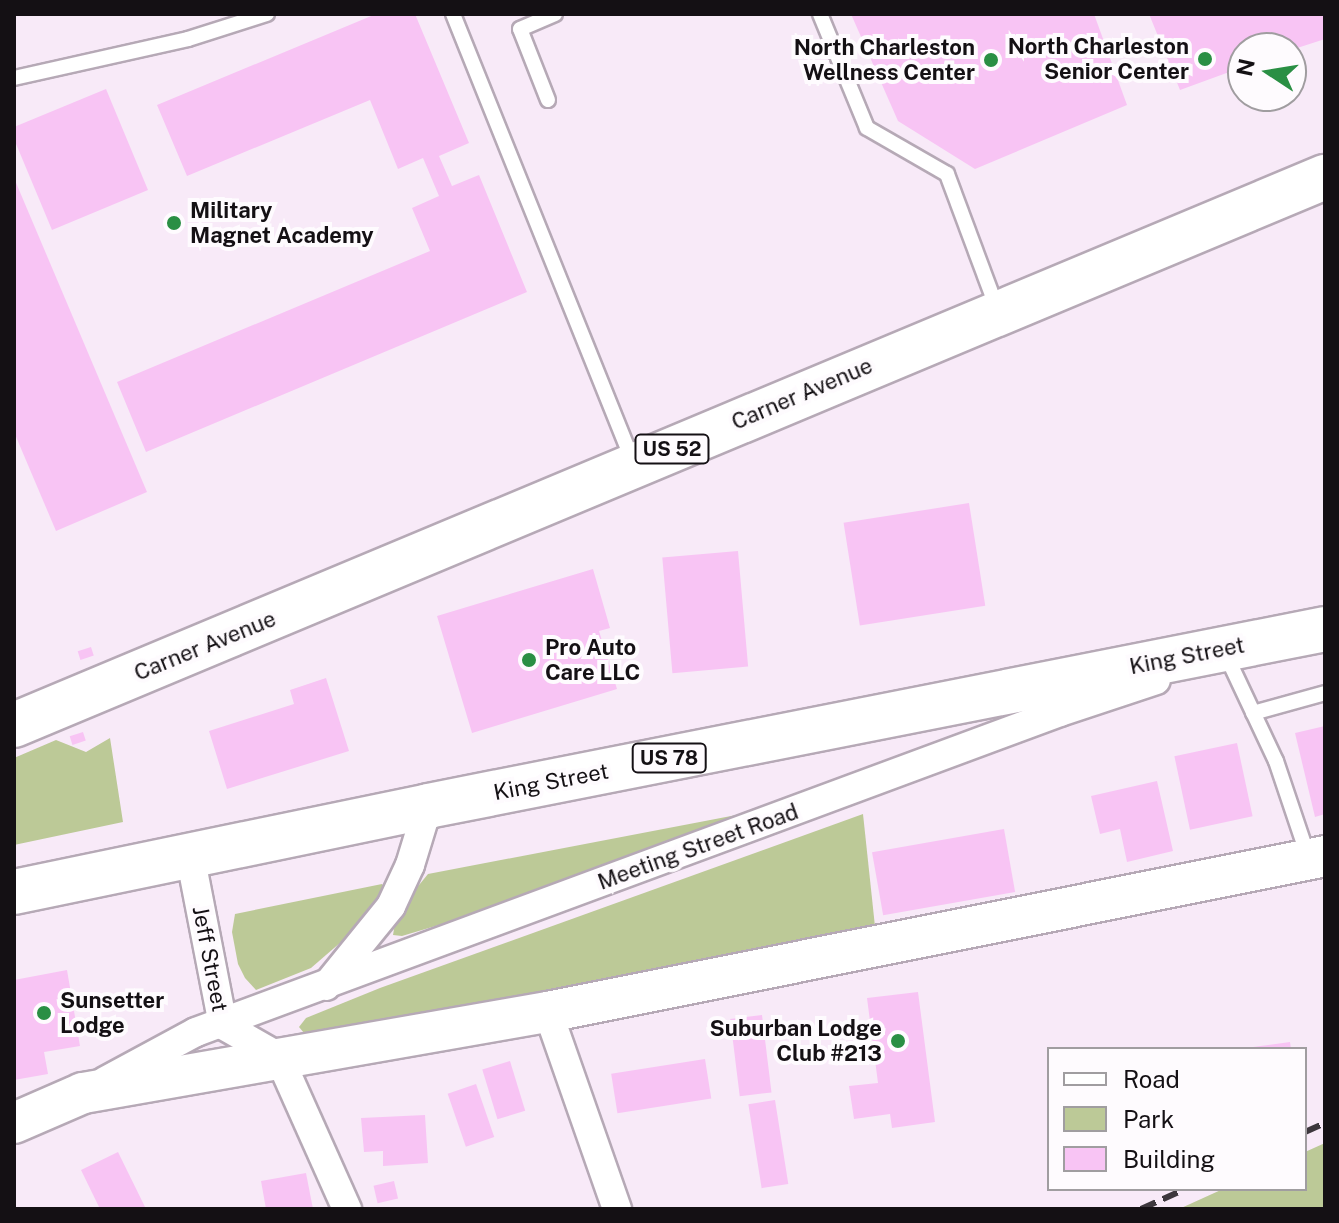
<!DOCTYPE html>
<html>
<head>
<meta charset="utf-8">
<style>
	body { margin:0 }
	#map { position:relative; width:1339px; height:1223px; overflow:hidden; background:#f8eaf8; font-family:"Public Sans",sans-serif }
	div>[style] { position:absolute }
	.green>* { inset:0; background:#bcc997 }
	.building>* { inset:0; background:#f8c4f4; transform-origin:0 0 }
	.roads { filter:drop-shadow(2px 0 #b6a9b6) drop-shadow(-2px 0 #b6a9b6) drop-shadow(0 2px #b6a9b6) drop-shadow(0 -2px #b6a9b6) }
	.lane>* { height:14px; margin:-7px; padding:0 7px; transform-origin:7px; border-radius:7px; background:#fff }
	.street>* { height:28px; margin:-14px; padding:0 14px; transform-origin:14px; border-radius:14px; background:#fff }
	.secondary>* { height:40px; margin:-20px; padding:0 20px; transform-origin:20px; border-radius:20px; background:#fff }
	.primary>* { height:44px; margin:-22px; padding:0 22px; transform-origin:22px; border-radius:22px; background:#fff }
	.rail>* { height:6px; margin-top:-3px; transform-origin:0; background:repeating-linear-gradient(90deg,#3d373d 0 16px,transparent 0 24px) }
	.dots>* { width:22px; height:22px; translate:-50% -50%; box-sizing:border-box; border:4px solid #fefbfe; border-radius:50% }
	span { translate:-50% -50%; white-space:nowrap; text-align:center; line-height:1.15; -webkit-text-stroke:8px #fefbfe; paint-order:stroke }
	.shield-label span { padding:2px 6px; background:#fefbfe; border:2px solid; border-radius:6px; -webkit-text-stroke-width:0 }
	.shield-label { font-size:20px; color:#141014; font-weight:700 }
	.poi-label { font-size:22px; color:#141014; font-weight:700 }
	.right { translate:-100% -50%; text-align:right }
	.left { translate:0 -50%; text-align:left }
	.street-label { font-size:22px; color:#141014 }
	.frame { position:absolute; inset:0; border:16px solid #141014; pointer-events:none }
	.legend { position:absolute; left:1047px; top:1047px; width:260px; height:144px; box-sizing:border-box; background:#fefbfe; border:2px solid #a09da0; margin:0; padding:10px 14px; list-style:none; font-size:24px; color:#141014 }
	.legend li { display:flex; align-items:center; gap:16px; height:40px }
	.legend b { width:40px; border:2px solid #a09da0 }
	.north { position:absolute; left:1227px; top:32px; width:80px; height:80px; box-sizing:border-box; background:#fefbfe; border:2px solid #a09da0; border-radius:50%; rotate:282deg; font-size:22px; font-weight:700; line-height:32px; text-align:center; color:#141014 }
	.north::after { content:''; display:block; margin:auto; width:28px; height:36px; background:#2a8f44; clip-path:polygon(50% 0,100% 100%,50% 72%,0 100%) }
</style>
</head>
<body>
<div id="map">
	<div class="green">
		<div style="clip-path:polygon(110px 738px,123px 822px,14px 845px,14px 758px,56px 740px,86px 752px)"></div>
		<div style="clip-path:polygon(752px 812px,499px 907px,402px 936px,393px 935px,397px 912px,428px 874px)"></div>
		<div style="clip-path:polygon(863px 814px,876px 936px,320px 1033px,304px 1033px,299px 1027px,306px 1018px,380px 988px)"></div>
		<div style="clip-path:polygon(382px 884px,386px 889px,363px 923px,311px 968px,256px 990px,245px 978px,238px 964px,232px 932px,235px 914px)"></div>
		<div style="clip-path:polygon(1325px 1143px,1325px 1209px,1179px 1209px,1223px 1189px,1305px 1189px,1305px 1152px)"></div>
	</div>
	<div class="building">
		<div style="clip-path:polygon(376px 14px,415px 14px,469px 143px,439px 156px,452px 186px,479px 175px,527px 292px,146px 452px,117px 382px,430px 251px,412px 208px,439px 196px,423px 158px,398px 169px,370px 100px,187px 176px,157px 105px)"></div>
		<div style="clip-path:polygon(851px 14px,1094px 14px,1127px 105px,975px 169px,898px 121px)"></div>
		<div style="clip-path:polygon(1149px 14px,1325px 14px,1325px 39px,1291px 50px,1243px 48px,1243px 67px,1180px 90px)"></div>
		<div style="clip-path:polygon(106px 89px,148px 190px,52px 230px,14px 139px,14px 127px)"></div>
		<div style="clip-path:polygon(14px 178px,147px 492px,56px 531px,14px 432px)"></div>
		<div style="left:969px;top:503px;width:104px;height:127px;rotate:81deg"></div>
		<div style="left:738px;top:551px;width:116px;height:76px;rotate:85deg"></div>
		<div style="clip-path:polygon(593px 569px,610px 628px,599px 631px,617px 689px,472px 733px,437px 616px)"></div>
		<div style="left:91px;top:647px;width:9px;height:14px;rotate:72deg"></div>
		<div style="clip-path:polygon(326px 678px,349px 751px,227px 789px,209px 731px,294px 704px,290px 690px)"></div>
		<div style="clip-path:polygon(1325px 726px,1325px 814px,1315px 817px,1295px 733px)"></div>
		<div style="left:83px;top:732px;width:9px;height:14px;rotate:72deg"></div>
		<div style="left:1237px;top:743px;width:75px;height:64px;rotate:78deg"></div>
		<div style="clip-path:polygon(1157px 781px,1173px 851px,1127px 862px,1120px 829px,1100px 834px,1091px 796px)"></div>
		<div style="left:1004px;top:829px;width:64px;height:134px;rotate:80deg"></div>
		<div style="clip-path:polygon(67px 970px,80px 1046px,44px 1052px,48px 1074px,14px 1080px,14px 980px)"></div>
		<div style="clip-path:polygon(918px 992px,935px 1122px,892px 1128px,890px 1114px,854px 1119px,849px 1086px,878px 1083px,867px 998px)"></div>
		<div style="left:762px;top:1015px;width:78px;height:32px;rotate:83deg"></div>
		<div style="clip-path:polygon(1290px 1042px,1291px 1049px,1253px 1049px,1253px 1047px)"></div>
		<div style="left:705px;top:1059px;width:40px;height:95px;rotate:81deg"></div>
		<div style="left:510px;top:1061px;width:52px;height:29px;rotate:73deg"></div>
		<div style="left:476px;top:1084px;width:56px;height:30px;rotate:71deg"></div>
		<div style="left:775px;top:1100px;width:85px;height:27px;rotate:81deg"></div>
		<div style="clip-path:polygon(425px 1115px,428px 1163px,383px 1166px,383px 1151px,364px 1152px,361px 1118px)"></div>
		<div style="clip-path:polygon(118px 1152px,146px 1209px,100px 1209px,81px 1170px)"></div>
		<div style="clip-path:polygon(306px 1173px,313px 1209px,266px 1209px,261px 1181px)"></div>
		<div style="left:394px;top:1181px;width:18px;height:21px;rotate:77deg"></div>
	</div>
	<div class="roads">
		<div class="lane">
			<div style="left:453px;top:14px;width:482px;rotate:68.1deg"></div>
			<div style="left:820px;top:14px;width:123px;rotate:67.6deg"></div>
			<div style="left:867px;top:128px;width:92px;rotate:29.9deg"></div>
			<div style="left:947px;top:174px;width:146px;rotate:69.6deg"></div>
			<div style="left:14px;top:78px;width:178px;rotate:-12.6deg"></div>
			<div style="left:188px;top:39px;width:83px;rotate:-17.6deg"></div>
			<div style="left:548px;top:100px;width:76px;rotate:-111.5deg"></div>
			<div style="left:520px;top:29px;width:38px;rotate:-23deg"></div>
			<div style="left:1227px;top:657px;width:115px;rotate:64.8deg"></div>
			<div style="left:1276px;top:761px;width:100px;rotate:71.4deg"></div>
			<div style="left:1253px;top:713px;width:75px;rotate:-15.5deg"></div>
		</div>
		<div class="street">
			<div style="left:190px;top:855px;width:173px;rotate:79deg"></div>
			<div style="left:223px;top:1025px;width:64px;rotate:29.7deg"></div>
			<div style="left:279px;top:1057px;width:167px;rotate:65.9deg"></div>
			<div style="left:326px;top:986px;width:103px;rotate:-50.9deg"></div>
			<div style="left:391px;top:906px;width:45px;rotate:-65.1deg"></div>
			<div style="left:410px;top:865px;width:62px;rotate:-73deg"></div>
			<div style="left:548px;top:1012px;width:209px;rotate:70.7deg"></div>
			<div style="left:105px;top:1081px;width:103px;rotate:-28.3deg"></div>
			<div style="left:196px;top:1032px;width:921px;rotate:-20.32deg"></div>
			<div style="left:1060px;top:712px;width:101px;rotate:-18.4deg"></div>
		</div>
		<div class="secondary">
			<div style="left:14px;top:1123px;width:75px;rotate:-23.5deg"></div>
			<div style="left:83px;top:1093px;width:472px;rotate:-9.9deg"></div>
			<div style="left:548px;top:1012px;width:793px;rotate:-11.35deg"></div>
		</div>
		<div class="primary">
			<div style="left:14px;top:725px;width:1421px;rotate:-22.69deg"></div>
			<div style="left:14px;top:892px;width:423px;rotate:-11.7deg"></div>
			<div style="left:428px;top:806px;width:914px;rotate:-11.16deg"></div>
		</div>
	</div>
	<div class="rail">
		<div style="left:1305px;top:1132px;width:22px;rotate:-24deg"></div>
		<div style="left:1141px;top:1209px;width:48px;rotate:-24.4deg"></div>
	</div>
	<div class="dots">
		<div style="left:1205px;top:59px;background:#2a8f44"></div>
		<div style="left:991px;top:60px;background:#2a8f44"></div>
		<div style="left:174px;top:223px;background:#2a8f44"></div>
		<div style="left:529px;top:660px;background:#2a8f44"></div>
		<div style="left:44px;top:1013px;background:#2a8f44"></div>
		<div style="left:898px;top:1041px;background:#2a8f44"></div>
	</div>
	<div class="shield-label">
		<span style="left:672px;top:449px">US 52</span>
		<span style="left:669px;top:758px">US 78</span>
	</div>
	<div class="poi-label">
		<span class="right" style="left:1189px;top:59px">North Charleston<br>Senior Center</span>
		<span class="right" style="left:975px;top:60px">North Charleston<br>Wellness Center</span>
		<span class="left" style="left:190px;top:223px">Military<br>Magnet Academy</span>
		<span class="left" style="left:545px;top:660px">Pro Auto<br>Care LLC</span>
		<span class="left" style="left:60px;top:1013px">Sunsetter<br>Lodge</span>
		<span class="right" style="left:882px;top:1041px">Suburban Lodge<br>Club #213</span>
	</div>
	<div class="street-label">
		<span style="left:802px;top:394px;rotate:-23deg">Carner Avenue</span>
		<span style="left:205px;top:646px;rotate:-22deg">Carner Avenue</span>
		<span style="left:1187px;top:656px;rotate:-11deg">King Street</span>
		<span style="left:551px;top:782px;rotate:-11deg">King Street</span>
		<span style="left:698px;top:847px;rotate:-20deg">Meeting Street Road</span>
		<span style="left:210px;top:959px;rotate:79deg">Jeff Street</span>
	</div>
	<div class="frame"></div>
	<ul class="legend">
	<li><b style="height:10px;background:#fff"></b>Road</li>
	<li><b style="height:22px;background:#bcc997"></b>Park</li>
	<li><b style="height:22px;background:#f8c4f4"></b>Building</li>
	</ul>
	<div class="north">N</div>
</div>
</body>
</html>
